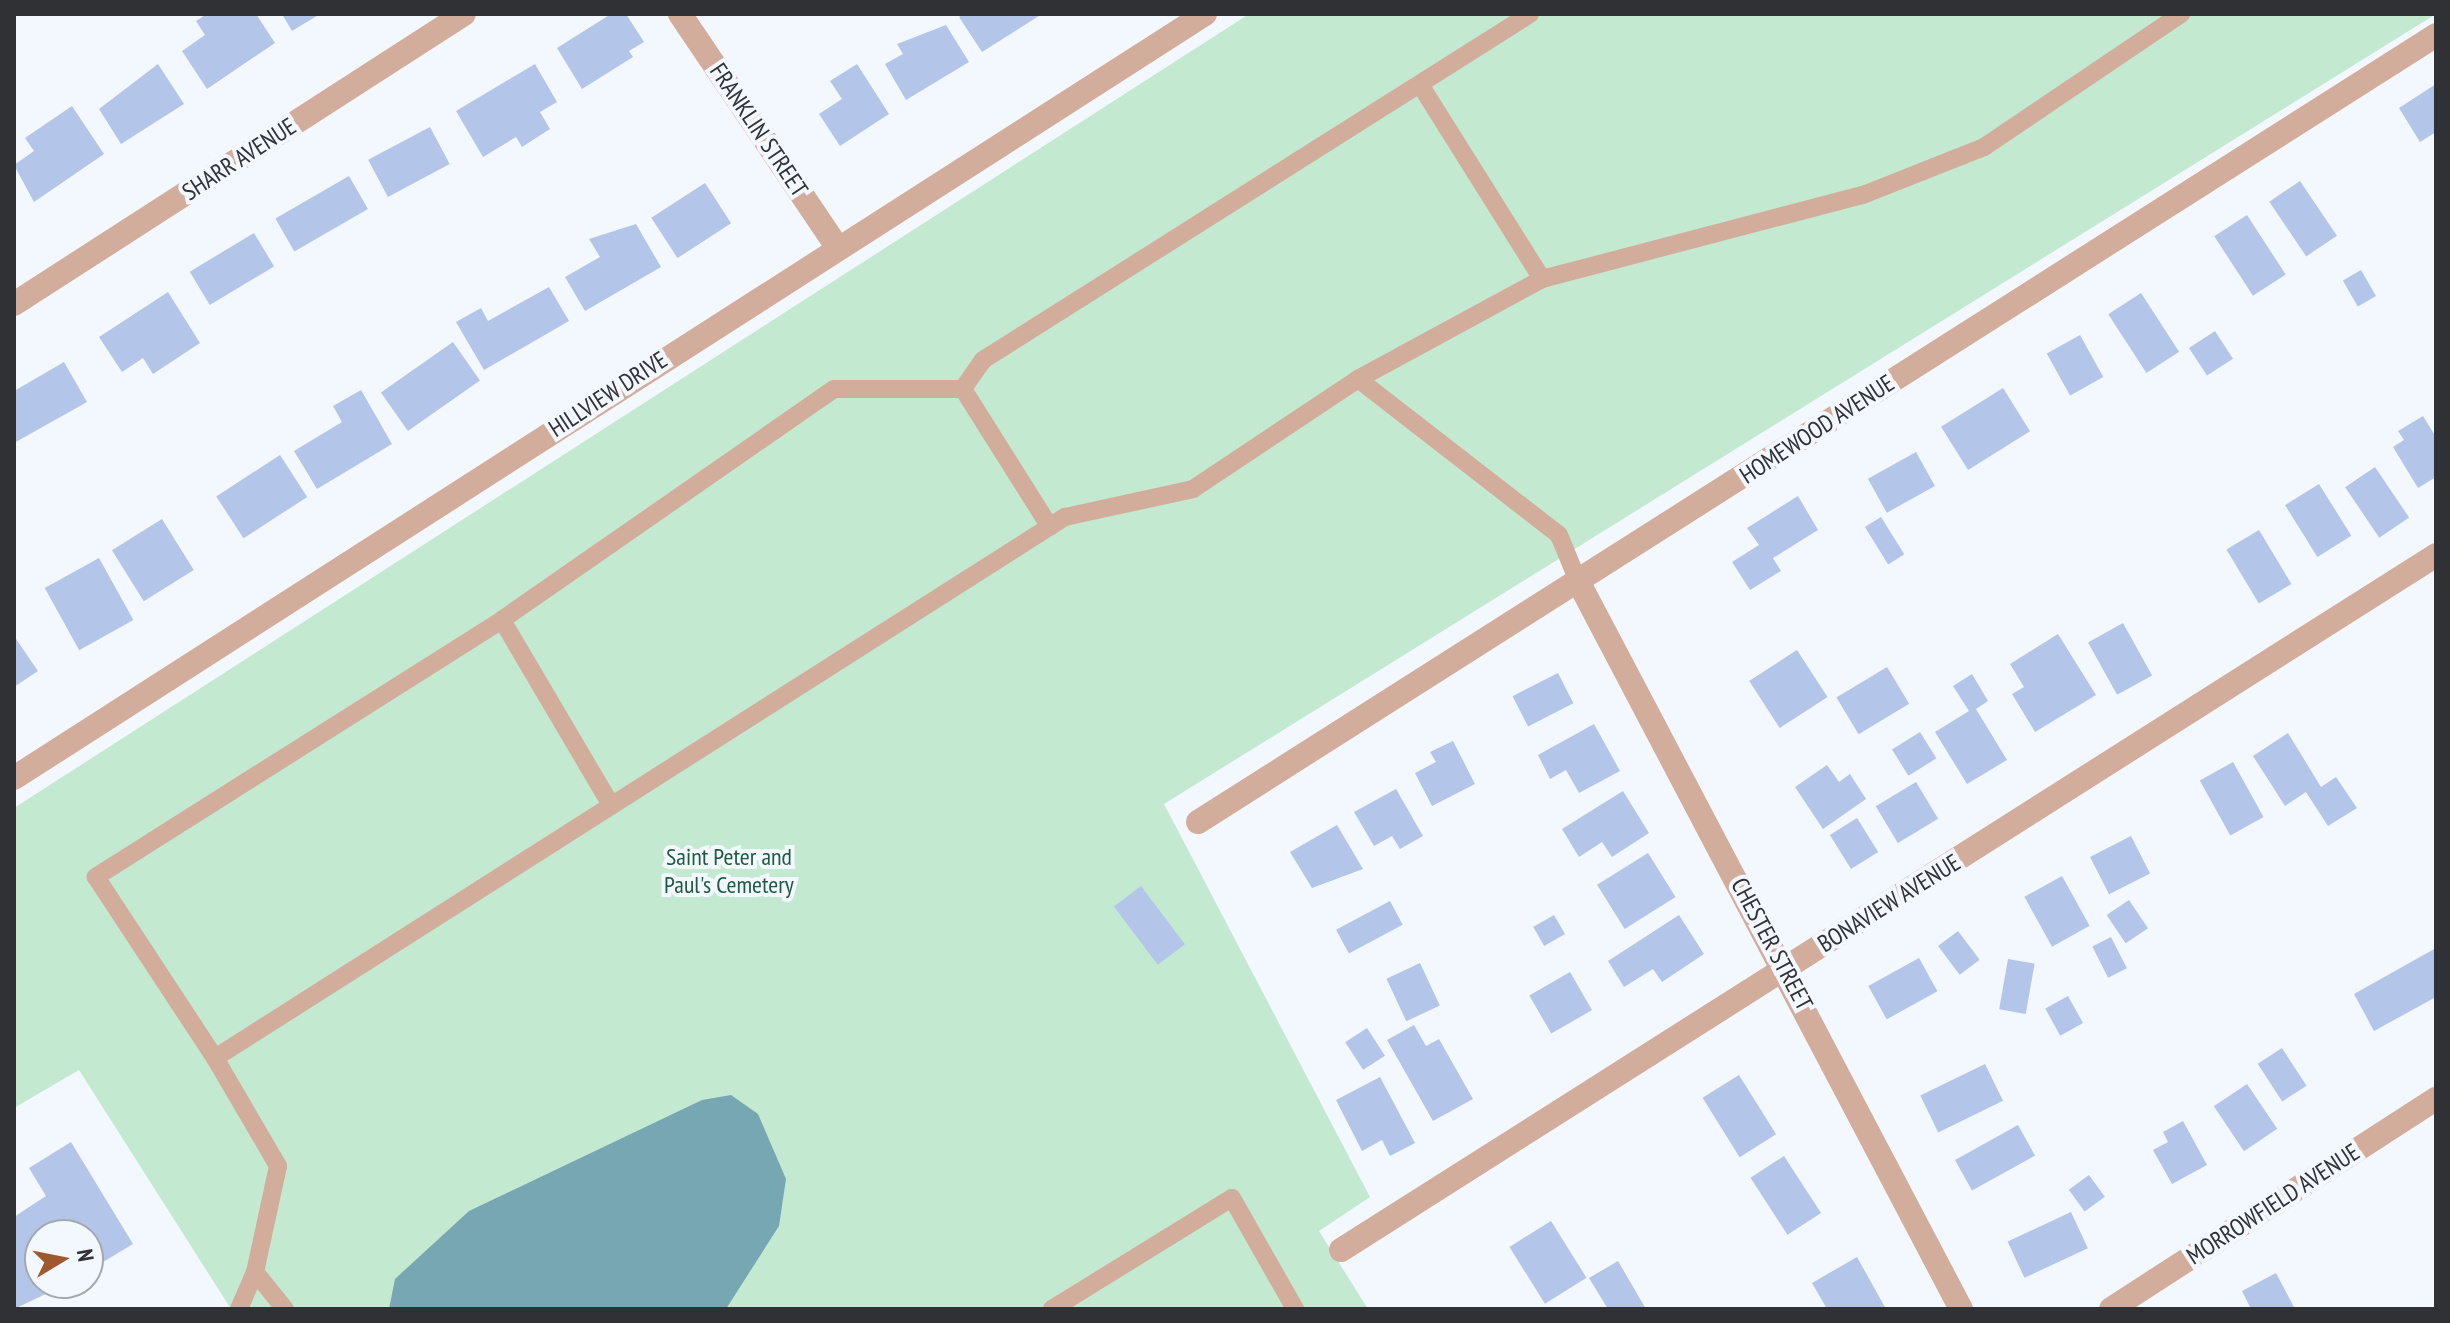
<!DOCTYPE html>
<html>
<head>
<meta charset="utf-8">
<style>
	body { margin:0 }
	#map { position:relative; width:2450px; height:1323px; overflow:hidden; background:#f3f7fe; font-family:"PT Sans Narrow",sans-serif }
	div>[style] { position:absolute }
	.green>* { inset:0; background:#c3e9d1 }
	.water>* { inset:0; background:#76a7b2 }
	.building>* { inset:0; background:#b3c6e9; transform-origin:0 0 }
	.lane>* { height:18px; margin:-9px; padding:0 9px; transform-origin:9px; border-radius:9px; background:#d3ad9b }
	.street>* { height:24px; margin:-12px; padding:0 12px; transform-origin:12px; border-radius:12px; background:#d3ad9b }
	span { translate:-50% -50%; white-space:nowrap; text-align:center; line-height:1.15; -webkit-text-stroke:8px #f3f7fe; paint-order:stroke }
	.street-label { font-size:24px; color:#2f3134 }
	.park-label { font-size:24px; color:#1c5b3b }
	.frame { position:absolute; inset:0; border:16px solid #2f3134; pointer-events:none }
	.north { position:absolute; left:24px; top:1219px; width:80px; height:80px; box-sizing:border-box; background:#f3f7fe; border:2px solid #a5a8ad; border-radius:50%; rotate:80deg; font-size:22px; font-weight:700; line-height:32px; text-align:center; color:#2f3134 }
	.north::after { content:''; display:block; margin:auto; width:28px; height:36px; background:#9f592e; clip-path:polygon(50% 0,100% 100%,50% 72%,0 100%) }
</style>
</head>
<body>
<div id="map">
	<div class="green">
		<div style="clip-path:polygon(1249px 14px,2436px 14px,1164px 804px,1370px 1197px,1319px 1231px,1368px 1309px,231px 1309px,79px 1070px,14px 1108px,14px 808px)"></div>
	</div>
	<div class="water">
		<div style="clip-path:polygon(731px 1095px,758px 1114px,786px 1179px,779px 1226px,726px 1309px,389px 1309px,395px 1279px,469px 1211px,702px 1100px)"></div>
	</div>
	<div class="building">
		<div style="clip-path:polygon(207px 14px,256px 14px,275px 43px,207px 89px,182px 51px,205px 35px,196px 21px)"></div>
		<div style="clip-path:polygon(282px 14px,320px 14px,292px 31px)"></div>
		<div style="clip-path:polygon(611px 14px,626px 14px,644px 42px,629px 51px,633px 57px,582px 89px,557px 48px)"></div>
		<div style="clip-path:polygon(1042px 14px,982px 52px,959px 17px,963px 14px)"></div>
		<div style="clip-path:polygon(946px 25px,969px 62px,906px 100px,885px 64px,903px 54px,897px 44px)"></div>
		<div style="clip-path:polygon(158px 64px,184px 104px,121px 144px,99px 109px)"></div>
		<div style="clip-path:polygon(535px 64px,557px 102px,540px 112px,550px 129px,522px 147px,516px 137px,483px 157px,456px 111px)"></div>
		<div style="clip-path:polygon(857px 64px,889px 114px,840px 146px,819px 114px,842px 99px,830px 81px)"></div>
		<div style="clip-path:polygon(2436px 84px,2436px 132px,2420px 142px,2399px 108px)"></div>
		<div style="clip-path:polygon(72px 106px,104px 154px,34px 202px,14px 165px,34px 151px,25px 138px)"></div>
		<div style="left:430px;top:127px;width:42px;height:70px;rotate:62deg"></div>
		<div style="left:349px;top:176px;width:38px;height:85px;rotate:60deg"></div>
		<div style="left:2300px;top:181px;width:66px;height:37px;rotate:56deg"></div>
		<div style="left:705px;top:183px;width:48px;height:64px;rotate:57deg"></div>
		<div style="left:2247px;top:215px;width:71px;height:39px;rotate:57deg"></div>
		<div style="clip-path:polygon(636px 224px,661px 267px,585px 311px,565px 277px,600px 257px,589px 239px)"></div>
		<div style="left:254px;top:233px;width:39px;height:75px;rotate:59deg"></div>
		<div style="left:2361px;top:270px;width:30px;height:21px;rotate:60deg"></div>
		<div style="clip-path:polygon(549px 287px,569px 321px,484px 370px,456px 322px,481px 308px,488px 321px)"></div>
		<div style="clip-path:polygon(168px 292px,200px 343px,153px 374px,143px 358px,122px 372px,99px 337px)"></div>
		<div style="left:2141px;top:293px;width:70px;height:39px;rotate:57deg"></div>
		<div style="left:2215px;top:331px;width:33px;height:31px;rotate:57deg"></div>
		<div style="left:2080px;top:335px;width:48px;height:38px;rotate:61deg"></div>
		<div style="left:453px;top:342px;width:47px;height:88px;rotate:55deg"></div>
		<div style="clip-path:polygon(64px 362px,87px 402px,14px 443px,14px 391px)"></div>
		<div style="left:2003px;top:388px;width:51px;height:73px;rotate:58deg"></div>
		<div style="clip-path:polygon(361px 390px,392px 444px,317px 489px,294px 451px,342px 422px,333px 406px)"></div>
		<div style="clip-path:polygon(2423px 416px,2436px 437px,2436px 477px,2418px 488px,2393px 447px,2404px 440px,2398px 431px)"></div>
		<div style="left:1916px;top:452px;width:39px;height:55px;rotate:61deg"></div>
		<div style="left:280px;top:455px;width:50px;height:76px;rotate:57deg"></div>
		<div style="left:2375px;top:467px;width:61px;height:36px;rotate:56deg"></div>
		<div style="left:2319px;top:484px;width:61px;height:40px;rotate:58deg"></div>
		<div style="clip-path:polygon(1798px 496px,1818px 530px,1773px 558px,1781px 571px,1750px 590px,1732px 562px,1759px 545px,1747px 528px)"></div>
		<div style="left:1881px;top:517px;width:44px;height:19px;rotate:58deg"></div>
		<div style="left:162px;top:519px;width:60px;height:59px;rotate:58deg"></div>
		<div style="left:2259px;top:530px;width:63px;height:38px;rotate:59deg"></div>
		<div style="left:99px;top:558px;width:71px;height:62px;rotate:61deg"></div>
		<div style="left:2123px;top:623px;width:60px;height:40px;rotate:61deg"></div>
		<div style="clip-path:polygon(2058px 634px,2096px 695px,2035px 732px,2012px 694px,2024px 687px,2010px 664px)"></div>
		<div style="clip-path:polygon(14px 636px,38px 671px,14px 687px)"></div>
		<div style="left:1797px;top:650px;width:56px;height:57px;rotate:57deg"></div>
		<div style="left:1887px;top:667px;width:43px;height:59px;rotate:59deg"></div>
		<div style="left:1558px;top:673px;width:34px;height:51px;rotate:63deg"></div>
		<div style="clip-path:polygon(1972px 674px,1988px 701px,1976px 709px,2007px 760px,1967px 784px,1935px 732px,1969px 711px,1953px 686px)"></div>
		<div style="clip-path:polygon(1594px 724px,1620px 771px,1579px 793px,1566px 770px,1550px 779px,1538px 755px)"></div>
		<div style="left:1920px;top:732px;width:31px;height:33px;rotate:58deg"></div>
		<div style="clip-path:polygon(2288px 733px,2321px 787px,2336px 777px,2357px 808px,2328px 826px,2306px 792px,2285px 806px,2253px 756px)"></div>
		<div style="clip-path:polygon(1453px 741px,1475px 784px,1432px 806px,1415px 773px,1436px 762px,1430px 752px)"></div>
		<div style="left:2233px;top:762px;width:63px;height:38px;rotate:61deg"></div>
		<div style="clip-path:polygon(1827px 765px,1839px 782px,1850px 774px,1866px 799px,1823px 829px,1795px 787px)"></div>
		<div style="left:1916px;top:782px;width:43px;height:47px;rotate:59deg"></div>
		<div style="clip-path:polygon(1396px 789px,1423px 836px,1400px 849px,1392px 836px,1374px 846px,1354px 812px)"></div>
		<div style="clip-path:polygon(1623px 791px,1649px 833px,1612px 857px,1602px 842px,1579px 857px,1562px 829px)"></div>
		<div style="left:1857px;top:818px;width:40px;height:32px;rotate:58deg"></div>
		<div style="clip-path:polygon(1337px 825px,1363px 869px,1312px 888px,1290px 852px)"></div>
		<div style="left:2131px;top:836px;width:42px;height:46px;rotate:63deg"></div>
		<div style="left:1648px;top:853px;width:52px;height:60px;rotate:58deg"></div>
		<div style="left:2062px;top:876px;width:57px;height:43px;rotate:61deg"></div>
		<div style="left:1141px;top:886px;width:73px;height:34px;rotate:53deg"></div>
		<div style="left:2129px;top:900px;width:34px;height:27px;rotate:56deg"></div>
		<div style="left:1390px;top:901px;width:27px;height:61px;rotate:62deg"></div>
		<div style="left:1554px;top:915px;width:22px;height:24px;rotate:60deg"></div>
		<div style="clip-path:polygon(1679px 915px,1704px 954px,1662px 982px,1653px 969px,1624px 987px,1608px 961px)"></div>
		<div style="left:1958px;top:931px;width:36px;height:25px;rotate:53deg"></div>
		<div style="left:2111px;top:937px;width:35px;height:21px;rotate:63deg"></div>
		<div style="clip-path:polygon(2436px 948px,2436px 997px,2374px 1031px,2354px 994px)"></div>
		<div style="left:1919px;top:958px;width:38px;height:58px;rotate:61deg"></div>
		<div style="left:2008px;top:959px;width:27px;height:51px;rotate:10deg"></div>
		<div style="left:1420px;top:963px;width:47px;height:37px;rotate:65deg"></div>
		<div style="left:1570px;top:972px;width:44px;height:47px;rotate:60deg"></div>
		<div style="left:2068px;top:996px;width:31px;height:26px;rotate:61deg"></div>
		<div style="clip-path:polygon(1414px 1025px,1426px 1046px,1439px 1039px,1473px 1099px,1433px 1121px,1387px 1040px)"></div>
		<div style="left:1367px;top:1028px;width:33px;height:26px;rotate:57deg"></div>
		<div style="left:2282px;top:1048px;width:45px;height:29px;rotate:57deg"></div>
		<div style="left:1985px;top:1064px;width:41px;height:72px;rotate:64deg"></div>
		<div style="left:1739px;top:1075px;width:70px;height:43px;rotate:58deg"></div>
		<div style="clip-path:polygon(1380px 1077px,1415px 1143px,1390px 1156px,1382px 1140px,1362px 1151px,1336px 1100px)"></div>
		<div style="left:2247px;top:1084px;width:54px;height:40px;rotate:56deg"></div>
		<div style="clip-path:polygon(2183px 1121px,2207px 1165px,2172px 1184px,2153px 1150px,2168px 1142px,2163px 1132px)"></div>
		<div style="left:2018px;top:1125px;width:35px;height:72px;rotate:61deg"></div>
		<div style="clip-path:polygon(71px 1142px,133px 1244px,88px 1271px,88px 1235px,40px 1235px,40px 1283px,69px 1283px,14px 1309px,14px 1217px,46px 1196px,29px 1168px)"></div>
		<div style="left:1784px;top:1156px;width:68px;height:40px;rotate:57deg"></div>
		<div style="left:2089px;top:1175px;width:27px;height:25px;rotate:54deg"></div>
		<div style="left:2071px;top:1212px;width:40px;height:70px;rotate:65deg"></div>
		<div style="left:1551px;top:1221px;width:67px;height:49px;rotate:58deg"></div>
		<div style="clip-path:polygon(1857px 1257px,1886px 1309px,1827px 1309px,1812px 1283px)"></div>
		<div style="clip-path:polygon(1618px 1261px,1646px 1309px,1608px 1309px,1589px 1278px)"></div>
		<div style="clip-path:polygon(2276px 1273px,2295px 1309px,2251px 1309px,2242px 1291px)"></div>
	</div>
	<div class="lane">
		<div style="left:1530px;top:14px;width:647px;rotate:147.68deg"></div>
		<div style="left:983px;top:360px;width:35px;rotate:125deg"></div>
		<div style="left:963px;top:389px;width:129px;rotate:180deg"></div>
		<div style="left:834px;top:389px;width:404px;rotate:145.2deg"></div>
		<div style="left:502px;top:620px;width:481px;rotate:147.7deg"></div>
		<div style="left:96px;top:877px;width:217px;rotate:56.7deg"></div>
		<div style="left:215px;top:1058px;width:1008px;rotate:-32.48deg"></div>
		<div style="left:1065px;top:517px;width:131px;rotate:-12.3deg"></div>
		<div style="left:1193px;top:489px;width:198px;rotate:-33.7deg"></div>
		<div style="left:1358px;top:379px;width:209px;rotate:-28.5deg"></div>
		<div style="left:1542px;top:279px;width:332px;rotate:-14.7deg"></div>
		<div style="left:1863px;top:195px;width:130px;rotate:-21.6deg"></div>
		<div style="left:1984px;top:147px;width:238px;rotate:-34deg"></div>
		<div style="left:1421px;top:86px;width:228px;rotate:57.9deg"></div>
		<div style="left:1358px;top:379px;width:254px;rotate:37.8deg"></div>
		<div style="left:1559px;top:535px;width:50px;rotate:67.6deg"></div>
		<div style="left:963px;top:389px;width:163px;rotate:57.8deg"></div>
		<div style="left:502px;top:620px;width:212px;rotate:59.5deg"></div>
		<div style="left:215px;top:1058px;width:125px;rotate:59.7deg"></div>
		<div style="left:278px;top:1166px;width:108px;rotate:102.2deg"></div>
		<div style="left:255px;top:1272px;width:40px;rotate:113.4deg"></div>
		<div style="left:255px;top:1272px;width:48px;rotate:51deg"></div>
		<div style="left:1052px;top:1309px;width:211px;rotate:-31.7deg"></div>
		<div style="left:1232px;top:1198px;width:128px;rotate:60.4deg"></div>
	</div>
	<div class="street">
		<div style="left:680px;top:14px;width:281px;rotate:56deg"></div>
		<div style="left:14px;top:304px;width:535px;rotate:-32.8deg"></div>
		<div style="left:1578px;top:581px;width:823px;rotate:62.25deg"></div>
		<div style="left:14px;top:778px;width:1415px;rotate:-32.68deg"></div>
		<div style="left:1198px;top:822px;width:1467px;rotate:-32.44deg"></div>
		<div style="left:1341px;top:1250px;width:1297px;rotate:-32.4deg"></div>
		<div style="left:2111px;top:1309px;width:387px;rotate:-32.9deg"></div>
	</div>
	<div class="street-label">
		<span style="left:759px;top:130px;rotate:56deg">FRANKLIN STREET</span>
		<span style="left:239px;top:159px;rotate:-33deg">SHARR AVENUE</span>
		<span style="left:608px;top:394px;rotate:-33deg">HILLVIEW DRIVE</span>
		<span style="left:1817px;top:429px;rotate:-33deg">HOMEWOOD AVENUE</span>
		<span style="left:1889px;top:903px;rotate:-32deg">BONAVIEW AVENUE</span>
		<span style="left:1772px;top:944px;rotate:62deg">CHESTER STREET</span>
		<span style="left:2273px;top:1204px;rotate:-33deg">MORROWFIELD AVENUE</span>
	</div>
	<div class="park-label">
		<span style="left:729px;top:871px">Saint Peter and<br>Paul's Cemetery</span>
	</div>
	<div class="frame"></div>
	<div class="north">N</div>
</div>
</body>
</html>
